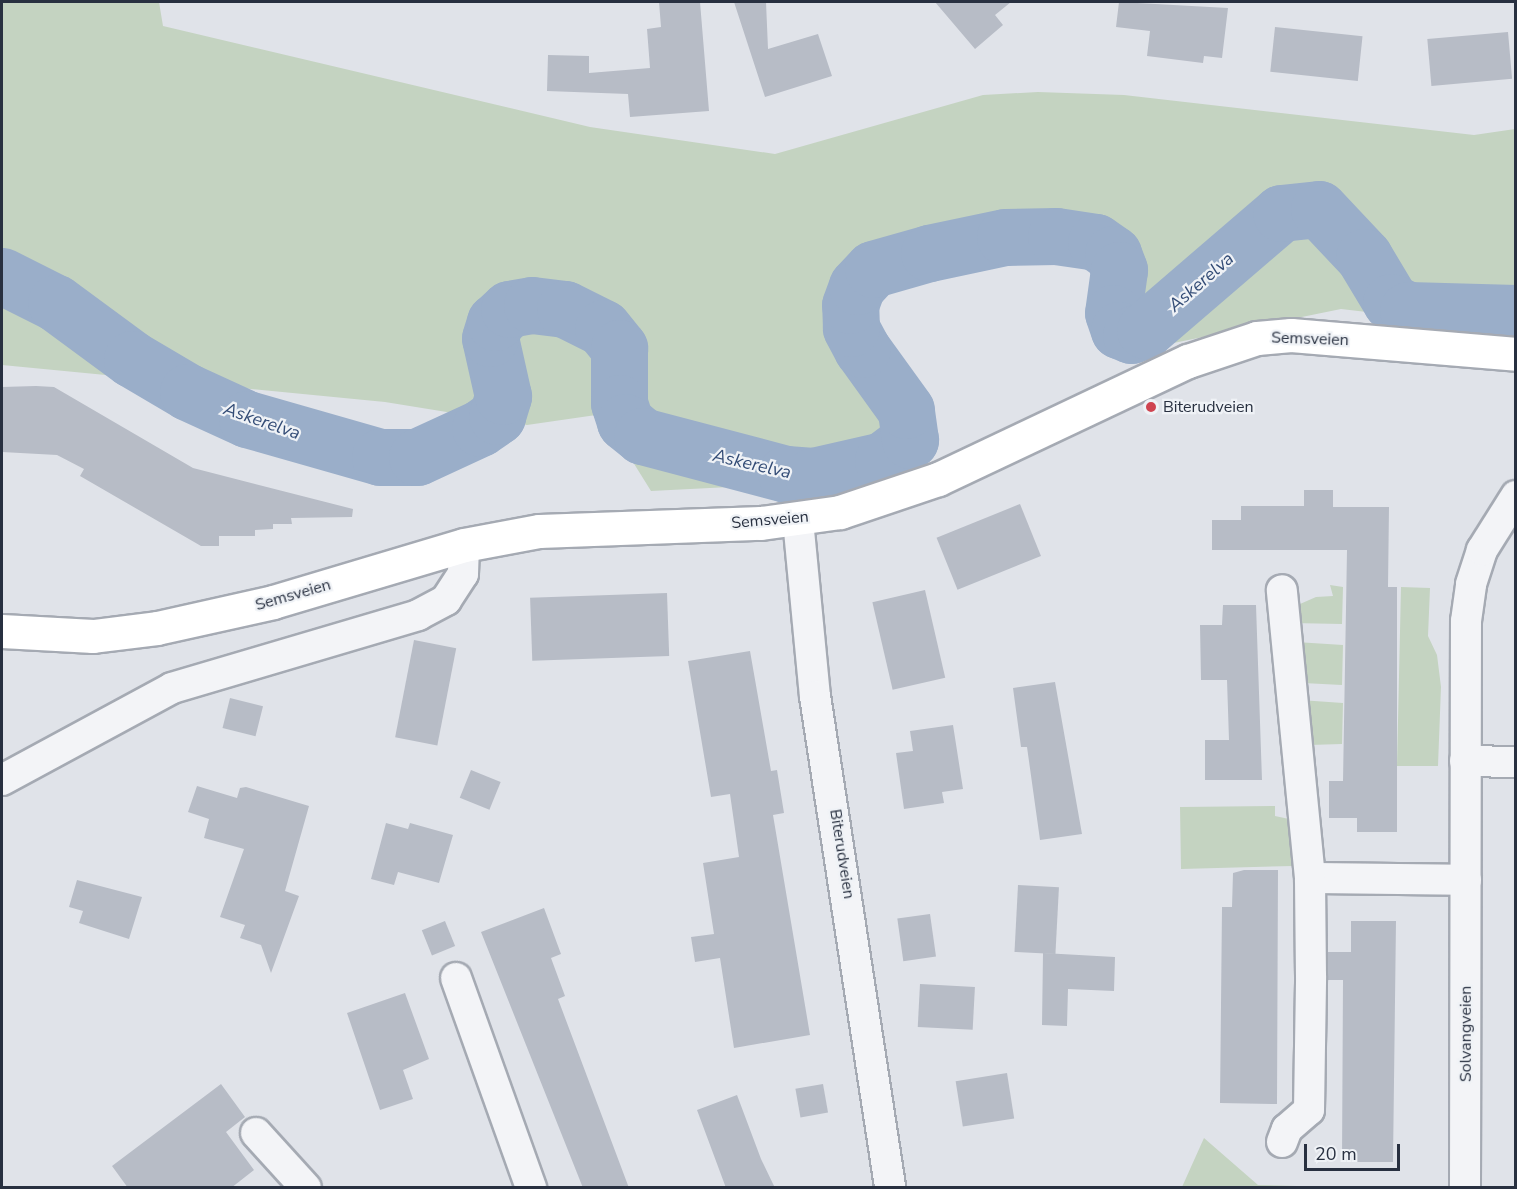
<!DOCTYPE html>
<html>
<head>
<meta charset="utf-8">
<style>
	body { margin:0 }
	#map { position:relative; width:1517px; height:1189px; overflow:hidden; background:#e0e3e9; font-family:"Nunito Sans",sans-serif }
	div>[style] { position:absolute }
	.green>* { inset:0; background:#c4d3c1 }
	.river>* { height:57px; margin:-28.5px; padding:0 28.5px; transform-origin:28.5px; border-radius:28.5px; background:#9aaec9 }
	.building>* { inset:0; background:#b7bcc6; transform-origin:0 0 }
	.roads { filter:drop-shadow(2px 0 #a5aab3) drop-shadow(-2px 0 #a5aab3) drop-shadow(0 2px #a5aab3) drop-shadow(0 -2px #a5aab3) }
	.street>* { height:30px; margin:-15px; padding:0 15px; transform-origin:15px; border-radius:15px; background:#f3f4f7 }
	.secondary>* { height:33px; margin:-16.5px; padding:0 16.5px; transform-origin:16.5px; border-radius:16.5px; background:#fff }
	.dots>* { width:16px; height:16px; translate:-50% -50%; box-sizing:border-box; border:3px solid #eff2f6; border-radius:50% }
	span { translate:-50% -50%; white-space:nowrap; text-align:center; line-height:1.15; -webkit-text-stroke:4.5px #eff2f6; paint-order:stroke }
	.street-label { font-size:16px; color:#283040 }
	.poi-label { font-size:16px; color:#283040 }
	.left { translate:0 -50%; text-align:left }
	.water-label { font-size:18px; color:#324b75; font-style:italic }
	.frame { position:absolute; inset:0; border:3px solid #283040; pointer-events:none }
	.scale { position:absolute; left:1304px; top:1144px; width:96px; height:27px; box-sizing:border-box; border:3px solid #283040; border-top:0; padding-left:8px; font-size:18px; line-height:21px; white-space:nowrap; color:#283040; -webkit-text-stroke:4px #eff2f6; paint-order:stroke }
</style>
</head>
<body>
<div id="map">
	<div class="green">
		<div style="clip-path:polygon(2px 2px,159px 2px,163px 26px,590px 127px,775px 154px,983px 95px,1038px 92px,1124px 95px,1474px 135px,1515px 129px,1515px 324px,1495px 327px,1341px 309px,1139px 350px,1119px 330px,1113px 313px,1119px 270px,1113px 254px,1096px 242px,1056px 236px,1005px 237px,874px 269px,857px 286px,850px 305px,851px 328px,906px 410px,910px 440px,790px 484px,651px 491px,603px 414px,527px 425px,385px 402px,2px 365px)"></div>
		<div style="clip-path:polygon(1330px 585px,1343px 587px,1342px 624px,1291px 623px,1300px 604px,1316px 597px,1333px 596px)"></div>
		<div style="clip-path:polygon(1401px 587px,1430px 588px,1428px 636px,1437px 655px,1441px 687px,1438px 766px,1397px 766px)"></div>
		<div style="clip-path:polygon(1296px 642px,1343px 645px,1342px 685px,1303px 683px)"></div>
		<div style="clip-path:polygon(1300px 700px,1343px 703px,1342px 744px,1309px 745px)"></div>
		<div style="clip-path:polygon(1275px 806px,1275px 816px,1289px 819px,1293px 866px,1181px 869px,1180px 807px)"></div>
		<div style="clip-path:polygon(1204px 1138px,1258px 1185px,1333px 1187px,1182px 1187px)"></div>
	</div>
	<div class="river">
		<div style="left:2px;top:276px;width:60px;rotate:26.6deg"></div>
		<div style="left:56px;top:303px;width:94px;rotate:36.4deg"></div>
		<div style="left:132px;top:359px;width:65px;rotate:30.5deg"></div>
		<div style="left:188px;top:392px;width:65px;rotate:24.6deg"></div>
		<div style="left:247px;top:419px;width:138px;rotate:15.9deg"></div>
		<div style="left:380px;top:457px;width:37px"></div>
		<div style="left:417px;top:457px;width:69px;rotate:-24.7deg"></div>
		<div style="left:480px;top:428px;width:21px;rotate:-35deg"></div>
		<div style="left:497px;top:416px;width:21px;rotate:-73deg"></div>
		<div style="left:503px;top:396px;width:59px;rotate:-102.6deg"></div>
		<div style="left:490px;top:338px;width:17px;rotate:-73deg"></div>
		<div style="left:495px;top:322px;width:19px;rotate:-43deg"></div>
		<div style="left:509px;top:309px;width:23px;rotate:-10deg"></div>
		<div style="left:532px;top:305px;width:33px;rotate:7deg"></div>
		<div style="left:565px;top:309px;width:42px;rotate:26.6deg"></div>
		<div style="left:603px;top:328px;width:26px;rotate:51deg"></div>
		<div style="left:619px;top:348px;width:55px;rotate:90deg"></div>
		<div style="left:619px;top:403px;width:20px;rotate:72deg"></div>
		<div style="left:625px;top:422px;width:22px;rotate:39deg"></div>
		<div style="left:642px;top:436px;width:149px;rotate:14.8deg"></div>
		<div style="left:786px;top:474px;width:27px;rotate:4deg"></div>
		<div style="left:813px;top:476px;width:72px;rotate:-12.9deg"></div>
		<div style="left:883px;top:460px;width:34px;rotate:-37deg"></div>
		<div style="left:910px;top:440px;width:30px;rotate:-98deg"></div>
		<div style="left:906px;top:410px;width:75px;rotate:-125.8deg"></div>
		<div style="left:862px;top:349px;width:24px;rotate:-118deg"></div>
		<div style="left:851px;top:328px;width:23px;rotate:-92deg"></div>
		<div style="left:850px;top:305px;width:20px;rotate:-70deg"></div>
		<div style="left:857px;top:286px;width:23px;rotate:-47deg"></div>
		<div style="left:873px;top:269px;width:58px;rotate:-15.9deg"></div>
		<div style="left:929px;top:253px;width:78px;rotate:-11.9deg"></div>
		<div style="left:1005px;top:237px;width:51px;rotate:-1.1deg"></div>
		<div style="left:1056px;top:236px;width:40px;rotate:8.5deg"></div>
		<div style="left:1096px;top:242px;width:21px;rotate:35deg"></div>
		<div style="left:1113px;top:254px;width:17px;rotate:69deg"></div>
		<div style="left:1119px;top:270px;width:43px;rotate:97.9deg"></div>
		<div style="left:1113px;top:313px;width:18px;rotate:71deg"></div>
		<div style="left:1119px;top:330px;width:13px;rotate:23deg"></div>
		<div style="left:1131px;top:335px;width:15px;rotate:-20deg"></div>
		<div style="left:1145px;top:330px;width:179px;rotate:-40.7deg"></div>
		<div style="left:1281px;top:213px;width:38px;rotate:-6deg"></div>
		<div style="left:1319px;top:209px;width:66px;rotate:46.8deg"></div>
		<div style="left:1364px;top:257px;width:52px;rotate:59deg"></div>
		<div style="left:1391px;top:302px;width:19px;rotate:25deg"></div>
		<div style="left:1408px;top:310px;width:108px;rotate:1.6deg"></div>
	</div>
	<div class="building">
		<div style="clip-path:polygon(659px 2px,700px 2px,709px 111px,630px 117px,628px 94px,547px 91px,548px 55px,589px 56px,589px 73px,650px 68px,647px 29px,661px 27px)"></div>
		<div style="clip-path:polygon(734px 2px,766px 2px,768px 49px,818px 34px,832px 76px,765px 97px)"></div>
		<div style="clip-path:polygon(935px 2px,1011px 2px,995px 15px,1003px 25px,975px 49px)"></div>
		<div style="clip-path:polygon(1119px 2px,1228px 8px,1222px 58px,1204px 56px,1203px 63px,1147px 56px,1150px 31px,1116px 27px)"></div>
		<div style="left:1275px;top:27px;width:88px;height:45px;rotate:6deg"></div>
		<div style="left:1508px;top:32px;width:47px;height:81px;rotate:85deg"></div>
		<div style="clip-path:polygon(36px 386px,54px 387px,193px 468px,353px 509px,352px 517px,291px 518px,292px 524px,273px 524px,273px 529px,255px 530px,255px 536px,219px 536px,219px 546px,201px 546px,80px 476px,84px 469px,57px 455px,2px 452px,2px 387px)"></div>
		<div style="clip-path:polygon(1304px 490px,1333px 490px,1333px 507px,1389px 507px,1388px 587px,1397px 587px,1397px 832px,1357px 832px,1357px 818px,1329px 818px,1329px 781px,1343px 781px,1347px 550px,1212px 550px,1212px 520px,1241px 520px,1241px 506px,1304px 506px)"></div>
		<div style="left:1020px;top:504px;width:56px;height:90px;rotate:68deg"></div>
		<div style="left:925px;top:590px;width:90px;height:54px;rotate:77deg"></div>
		<div style="left:667px;top:593px;width:63px;height:137px;rotate:88deg"></div>
		<div style="clip-path:polygon(1223px 605px,1256px 605px,1262px 780px,1205px 780px,1205px 740px,1229px 740px,1227px 680px,1201px 680px,1200px 625px,1222px 625px)"></div>
		<div style="left:414px;top:640px;width:43px;height:99px;rotate:11deg"></div>
		<div style="clip-path:polygon(750px 651px,771px 771px,777px 770px,784px 813px,773px 815px,810px 1035px,734px 1048px,720px 958px,695px 962px,691px 937px,714px 934px,703px 863px,739px 857px,730px 794px,711px 797px,688px 661px)"></div>
		<div style="clip-path:polygon(1055px 682px,1082px 834px,1040px 840px,1027px 747px,1021px 747px,1013px 688px)"></div>
		<div style="left:230px;top:698px;width:34px;height:31px;rotate:14deg"></div>
		<div style="clip-path:polygon(953px 725px,963px 789px,942px 792px,944px 803px,904px 809px,896px 753px,913px 751px,910px 731px)"></div>
		<div style="left:471px;top:770px;width:32px;height:30px;rotate:22deg"></div>
		<div style="clip-path:polygon(197px 786px,237px 798px,240px 788px,246px 787px,309px 806px,285px 891px,299px 896px,271px 973px,261px 945px,240px 938px,245px 925px,220px 917px,244px 849px,204px 838px,209px 819px,188px 812px)"></div>
		<div style="clip-path:polygon(386px 823px,408px 829px,410px 823px,453px 835px,439px 883px,398px 872px,394px 885px,371px 879px)"></div>
		<div style="clip-path:polygon(1244px 870px,1278px 870px,1277px 1104px,1220px 1103px,1222px 907px,1232px 907px,1233px 873px)"></div>
		<div style="clip-path:polygon(77px 880px,142px 897px,129px 939px,79px 923px,83px 911px,69px 907px)"></div>
		<div style="left:1018px;top:885px;width:41px;height:67px;rotate:3deg"></div>
		<div style="clip-path:polygon(544px 908px,561px 954px,551px 958px,565px 996px,558px 999px,629px 1188px,583px 1188px,481px 932px)"></div>
		<div style="left:930px;top:914px;width:43px;height:33px;rotate:82deg"></div>
		<div style="left:445px;top:921px;width:27px;height:25px;rotate:68deg"></div>
		<div style="clip-path:polygon(1351px 921px,1396px 921px,1393px 1162px,1342px 1162px,1343px 980px,1328px 980px,1328px 952px,1351px 952px)"></div>
		<div style="clip-path:polygon(1043px 953px,1115px 957px,1114px 991px,1068px 989px,1067px 1026px,1042px 1025px)"></div>
		<div style="left:920px;top:984px;width:55px;height:43px;rotate:3deg"></div>
		<div style="clip-path:polygon(405px 993px,429px 1059px,403px 1070px,413px 1099px,380px 1110px,347px 1013px)"></div>
		<div style="left:1007px;top:1073px;width:46px;height:52px;rotate:81deg"></div>
		<div style="clip-path:polygon(221px 1084px,245px 1117px,226px 1132px,254px 1170px,231px 1188px,128px 1188px,112px 1166px)"></div>
		<div style="left:823px;top:1084px;width:29px;height:28px;rotate:80deg"></div>
		<div style="clip-path:polygon(737px 1095px,761px 1159px,775px 1188px,726px 1188px,697px 1110px)"></div>
	</div>
	<div class="roads">
		<div class="street">
			<div style="left:798px;top:520px;width:177px;rotate:84.5deg"></div>
			<div style="left:815px;top:696px;width:498px;rotate:81.3deg"></div>
			<div style="left:1465px;top:761px;width:51px;rotate:1.1deg"></div>
			<div style="left:2px;top:780px;width:193px;rotate:-28.4deg"></div>
			<div style="left:172px;top:688px;width:257px;rotate:-16.5deg"></div>
			<div style="left:418px;top:615px;width:32px;rotate:-28deg"></div>
			<div style="left:446px;top:600px;width:31px;rotate:-57deg"></div>
			<div style="left:463px;top:574px;width:29px;rotate:-88deg"></div>
			<div style="left:1310px;top:878px;width:156px;rotate:0.7deg"></div>
			<div style="left:456px;top:978px;width:223px;rotate:70.3deg"></div>
			<div style="left:256px;top:1133px;width:74px;rotate:47.7deg"></div>
			<div style="left:1282px;top:1142px;width:14px;rotate:-69deg"></div>
			<div style="left:1287px;top:1129px;width:29px;rotate:-41deg"></div>
			<div style="left:1309px;top:1110px;width:134px;rotate:-89.1deg"></div>
			<div style="left:1311px;top:976px;width:98px;rotate:-90.6deg"></div>
			<div style="left:1310px;top:878px;width:289px;rotate:-95.6deg"></div>
			<div style="left:1465px;top:1188px;width:567px;rotate:-89.9deg"></div>
			<div style="left:1466px;top:621px;width:37px;rotate:-82deg"></div>
			<div style="left:1471px;top:584px;width:36px;rotate:-72deg"></div>
			<div style="left:1482px;top:550px;width:64px;rotate:-57.8deg"></div>
		</div>
		<div class="secondary">
			<div style="left:2px;top:631px;width:91px;rotate:3.1deg"></div>
			<div style="left:93px;top:636px;width:64px;rotate:-7.1deg"></div>
			<div style="left:157px;top:628px;width:119px;rotate:-12.6deg"></div>
			<div style="left:273px;top:602px;width:199px;rotate:-16.6deg"></div>
			<div style="left:464px;top:545px;width:76px;rotate:-10.6deg"></div>
			<div style="left:539px;top:531px;width:222px;rotate:-2.1deg"></div>
			<div style="left:761px;top:523px;width:80px;rotate:-7.9deg"></div>
			<div style="left:840px;top:512px;width:103px;rotate:-18.6deg"></div>
			<div style="left:938px;top:479px;width:276px;rotate:-25.3deg"></div>
			<div style="left:1188px;top:361px;width:73px;rotate:-18.4deg"></div>
			<div style="left:1257px;top:338px;width:34px;rotate:-5deg"></div>
			<div style="left:1291px;top:335px;width:226px;rotate:4.8deg"></div>
		</div>
	</div>
	<div class="dots">
		<div style="left:1151px;top:407px;background:#cf4450"></div>
	</div>
	<div class="street-label">
		<span style="left:1310px;top:339px;rotate:2deg">Semsveien</span>
		<span style="left:770px;top:520px;rotate:-5deg">Semsveien</span>
		<span style="left:293px;top:595px;rotate:-16deg">Semsveien</span>
		<span style="left:842px;top:854px;rotate:81deg">Biterudveien</span>
		<span style="left:1466px;top:1034px;rotate:-90deg">Solvangveien</span>
	</div>
	<div class="poi-label">
		<span class="left" style="left:1163px;top:407px">Biterudveien</span>
	</div>
	<div class="water-label">
		<span style="left:1201px;top:282px;rotate:-41deg">Askerelva</span>
		<span style="left:262px;top:421px;rotate:19deg">Askerelva</span>
		<span style="left:752px;top:464px;rotate:13deg">Askerelva</span>
	</div>
	<div class="frame"></div>
	<div class="scale">20 m</div>
</div>
</body>
</html>
